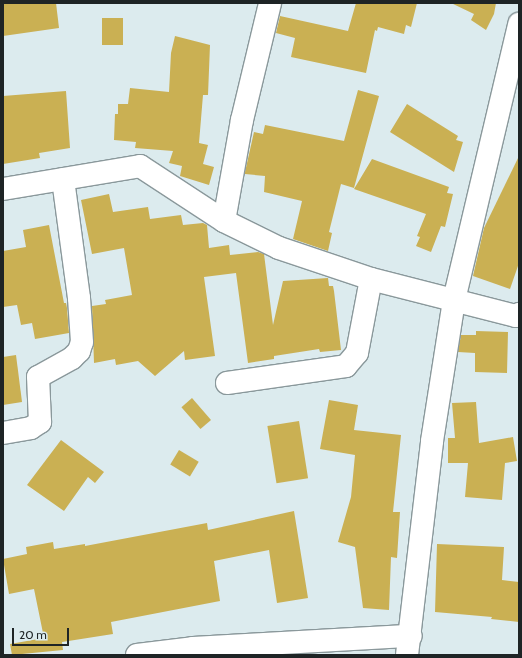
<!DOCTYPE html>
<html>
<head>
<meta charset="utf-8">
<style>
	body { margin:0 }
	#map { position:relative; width:522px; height:658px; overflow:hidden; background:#dcebee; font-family:Cabin,sans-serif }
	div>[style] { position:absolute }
	.building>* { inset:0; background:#cab053; transform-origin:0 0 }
	.roads { filter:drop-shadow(1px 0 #8a989b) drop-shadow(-1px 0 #8a989b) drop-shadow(0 1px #8a989b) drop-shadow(0 -1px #8a989b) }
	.minor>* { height:22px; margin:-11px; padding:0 11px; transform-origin:11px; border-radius:11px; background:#fff }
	span { translate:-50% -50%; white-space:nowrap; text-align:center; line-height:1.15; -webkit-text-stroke:3.5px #dcebee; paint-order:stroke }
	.frame { position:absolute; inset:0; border:4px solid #1e2425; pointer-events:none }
	.scale { position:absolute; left:12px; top:628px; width:57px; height:18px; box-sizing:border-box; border:2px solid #1e2425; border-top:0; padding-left:5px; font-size:12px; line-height:14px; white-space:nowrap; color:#1e2425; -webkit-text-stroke:3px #dcebee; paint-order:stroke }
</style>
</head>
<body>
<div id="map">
	<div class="building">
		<div style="clip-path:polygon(3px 3px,56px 3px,59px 28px,3px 36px)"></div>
		<div style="clip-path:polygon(356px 3px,417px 3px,411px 27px,406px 25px,404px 34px,378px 27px,377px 31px,375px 30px,366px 73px,291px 57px,295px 38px,276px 33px,280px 16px,348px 31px)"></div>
		<div style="clip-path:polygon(451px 3px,496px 3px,494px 14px,486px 30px,471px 20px,474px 14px)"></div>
		<div style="left:123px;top:18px;width:27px;height:21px;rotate:90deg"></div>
		<div style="clip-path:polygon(175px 36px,210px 45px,208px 95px,203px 95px,199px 143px,208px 145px,203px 164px,214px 167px,209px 185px,180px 176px,182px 166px,169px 163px,173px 151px,135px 148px,136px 142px,114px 140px,115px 114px,118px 114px,118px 104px,128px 104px,130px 88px,169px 92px,171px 53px)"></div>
		<div style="clip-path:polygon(358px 90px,379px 96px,354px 188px,341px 184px,329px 232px,332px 233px,328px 251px,293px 239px,302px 201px,264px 192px,265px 176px,245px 174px,245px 172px,254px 132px,263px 134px,265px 125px,344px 141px)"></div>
		<div style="clip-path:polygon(66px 91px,70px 148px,39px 153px,40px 158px,3px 164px,3px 96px)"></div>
		<div style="clip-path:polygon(407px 104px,458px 136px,456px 140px,463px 142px,454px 172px,390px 132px)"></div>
		<div style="clip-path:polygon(519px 156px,519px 263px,510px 289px,473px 276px,484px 228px)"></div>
		<div style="clip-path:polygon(372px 159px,449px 187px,447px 193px,453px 194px,445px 227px,441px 226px,431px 252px,416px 246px,420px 237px,417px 236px,426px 214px,354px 189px)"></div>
		<div style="clip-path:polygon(109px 194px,113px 212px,148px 207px,150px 219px,181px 215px,183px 225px,203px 223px,207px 225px,209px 248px,229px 245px,230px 255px,258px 252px,264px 254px,273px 325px,283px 281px,328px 278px,329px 286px,333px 286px,334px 291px,341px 350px,320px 352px,319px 349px,274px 356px,274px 359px,248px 363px,236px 273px,204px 277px,215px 356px,185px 360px,184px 351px,155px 376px,138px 361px,116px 365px,115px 359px,94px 363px,92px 306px,106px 304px,105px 300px,132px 295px,124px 248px,92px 254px,81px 200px)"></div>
		<div style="clip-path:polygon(49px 225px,64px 303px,66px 303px,67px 308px,69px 333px,35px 339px,32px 323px,21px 325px,17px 305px,3px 307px,3px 251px,26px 247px,23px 230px)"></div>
		<div style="clip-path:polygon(476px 331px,508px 332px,507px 373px,475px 372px,475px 353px,458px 352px,461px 335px,476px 335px)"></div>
		<div style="clip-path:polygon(16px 355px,22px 402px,3px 405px,3px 357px)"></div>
		<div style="left:192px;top:398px;width:29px;height:14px;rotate:49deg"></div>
		<div style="clip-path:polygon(329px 400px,358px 405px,354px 430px,401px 435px,393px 512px,400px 512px,397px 558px,391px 557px,389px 610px,363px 608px,355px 547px,338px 542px,351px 497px,355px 455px,320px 449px)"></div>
		<div style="clip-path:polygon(476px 402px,479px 443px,513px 437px,517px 461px,505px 463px,502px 500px,465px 497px,468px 463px,448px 463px,448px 438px,455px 438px,452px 403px)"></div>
		<div style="left:299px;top:421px;width:58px;height:32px;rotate:81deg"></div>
		<div style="clip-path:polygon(61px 440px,104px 472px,95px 483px,88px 477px,64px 511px,27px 485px)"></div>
		<div style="left:179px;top:450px;width:23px;height:17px;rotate:31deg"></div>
		<div style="clip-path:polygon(294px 511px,308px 598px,277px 603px,269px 550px,214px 561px,220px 601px,111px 622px,113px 634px,62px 642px,63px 650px,12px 655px,10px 644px,44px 638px,34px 589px,9px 594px,3px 559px,27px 554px,26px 547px,53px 542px,54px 549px,85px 544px,85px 546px,207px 523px,208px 530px)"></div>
		<div style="clip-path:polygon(437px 544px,504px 547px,502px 580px,519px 582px,519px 622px,491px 619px,492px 617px,435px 612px)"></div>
	</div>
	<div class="roads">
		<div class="minor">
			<div style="left:3px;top:189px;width:139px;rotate:-9.5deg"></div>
			<div style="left:140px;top:166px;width:100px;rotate:33.2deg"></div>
			<div style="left:224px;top:221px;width:61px;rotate:26.1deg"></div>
			<div style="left:279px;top:248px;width:97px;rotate:18.6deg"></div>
			<div style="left:371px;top:279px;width:150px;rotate:14.3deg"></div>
			<div style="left:516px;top:316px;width:4px;rotate:-34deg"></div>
			<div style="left:224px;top:221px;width:103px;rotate:-79.9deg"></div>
			<div style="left:242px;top:120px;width:120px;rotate:-76.5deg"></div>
			<div style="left:227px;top:383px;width:120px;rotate:-8.1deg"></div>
			<div style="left:346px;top:366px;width:17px;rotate:-50deg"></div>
			<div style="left:357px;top:353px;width:75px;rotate:-79.3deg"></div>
			<div style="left:3px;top:433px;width:28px;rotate:-10deg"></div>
			<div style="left:31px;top:428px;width:11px;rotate:-34deg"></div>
			<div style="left:40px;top:422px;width:45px;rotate:-92.5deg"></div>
			<div style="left:38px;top:377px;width:39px;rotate:-29deg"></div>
			<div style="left:72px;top:358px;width:10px;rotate:-45deg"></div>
			<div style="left:79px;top:351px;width:9px;rotate:-72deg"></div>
			<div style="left:82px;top:342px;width:44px;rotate:-93.9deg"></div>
			<div style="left:79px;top:298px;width:120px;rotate:-97.7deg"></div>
			<div style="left:137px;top:655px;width:56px;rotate:-7.1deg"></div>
			<div style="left:193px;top:648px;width:218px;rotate:-3.2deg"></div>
			<div style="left:407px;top:655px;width:215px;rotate:-83.3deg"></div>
			<div style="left:432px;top:441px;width:143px;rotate:-81.1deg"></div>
			<div style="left:454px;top:300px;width:284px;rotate:-76.7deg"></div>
		</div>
	</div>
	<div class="frame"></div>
	<div class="scale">20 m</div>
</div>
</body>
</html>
